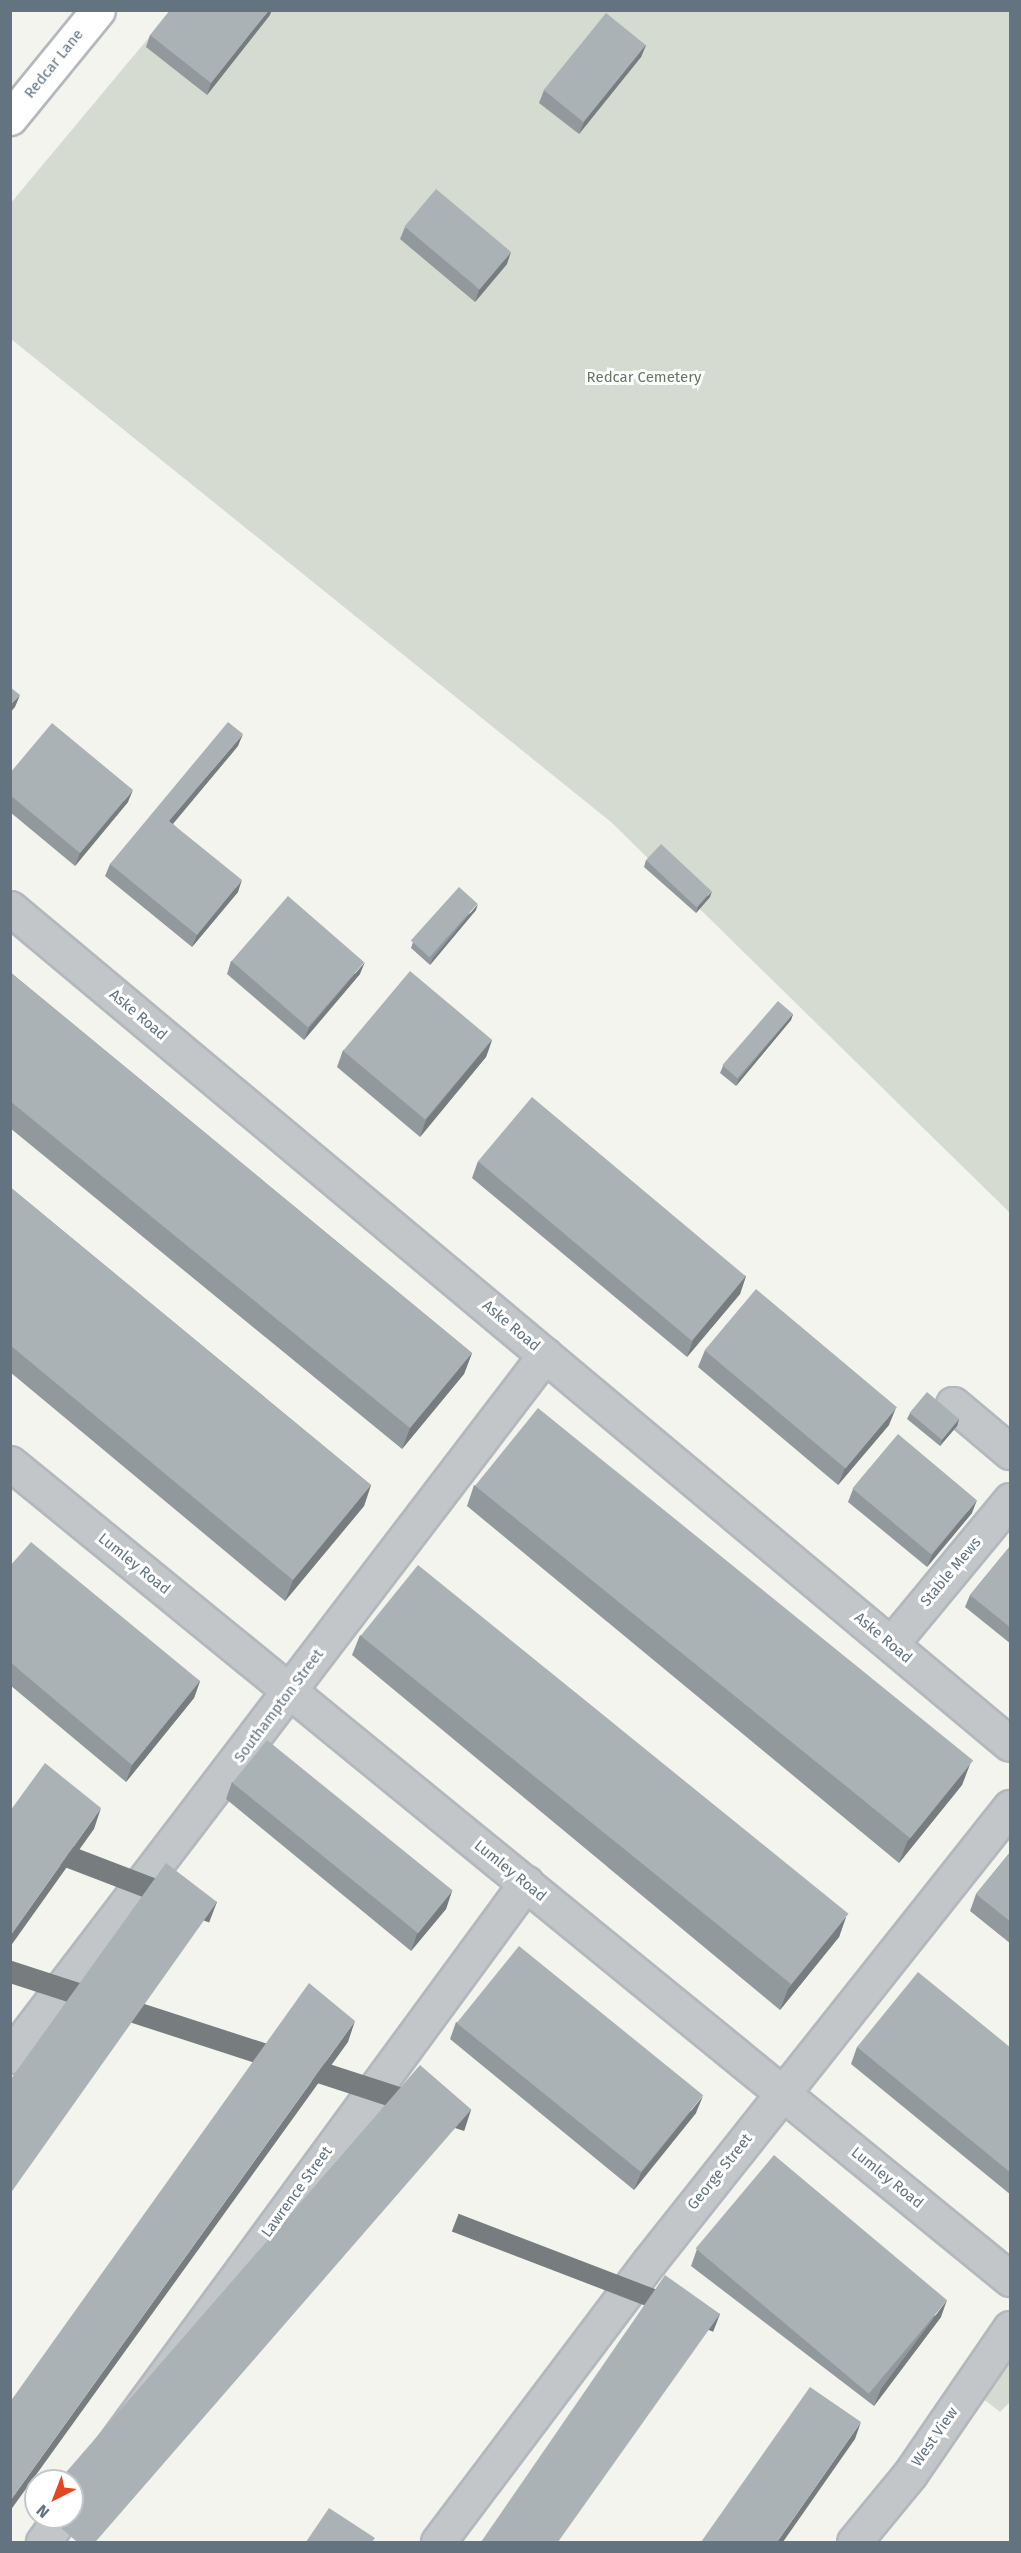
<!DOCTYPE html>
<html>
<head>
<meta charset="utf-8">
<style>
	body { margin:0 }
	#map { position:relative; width:1021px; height:2553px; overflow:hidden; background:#f4f4ef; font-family:"Fira Sans",sans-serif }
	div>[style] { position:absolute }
	.green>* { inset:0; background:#d5dbd0 }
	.roads { filter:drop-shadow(2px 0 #b3b8bc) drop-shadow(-2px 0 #b3b8bc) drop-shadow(0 2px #b3b8bc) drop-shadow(0 -2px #b3b8bc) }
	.street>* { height:33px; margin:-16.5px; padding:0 16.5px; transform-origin:16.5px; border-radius:16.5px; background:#c3c6c9 }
	.secondary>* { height:33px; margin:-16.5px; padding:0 16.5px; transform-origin:16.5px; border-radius:16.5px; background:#fff }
	.wall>* { inset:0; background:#92999c }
	.shaded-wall>* { inset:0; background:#777d7f; transform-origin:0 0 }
	.building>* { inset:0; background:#aab2b5; transform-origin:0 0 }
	span { translate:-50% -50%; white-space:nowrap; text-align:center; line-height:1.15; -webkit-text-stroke:6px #fff; paint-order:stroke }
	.street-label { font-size:15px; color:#637480 }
	.park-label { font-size:15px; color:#677861 }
	.frame { position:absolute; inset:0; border:12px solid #637480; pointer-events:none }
	.north { position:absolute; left:24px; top:2469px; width:60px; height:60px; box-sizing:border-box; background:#fff; border:2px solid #c1c7cc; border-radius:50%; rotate:222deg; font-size:16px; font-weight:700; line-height:24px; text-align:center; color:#637480 }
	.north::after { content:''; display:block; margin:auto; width:21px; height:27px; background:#e24721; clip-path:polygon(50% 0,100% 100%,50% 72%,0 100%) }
</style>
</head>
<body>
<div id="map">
	<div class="green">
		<div style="clip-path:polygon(171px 11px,1010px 11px,1010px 1213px,611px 822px,11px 339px,10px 204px)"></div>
		<div style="clip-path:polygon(1010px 2354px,1010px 2402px,1000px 2412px,977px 2394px)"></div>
	</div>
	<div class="roads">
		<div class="street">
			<div style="left:10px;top:908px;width:1303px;rotate:39.9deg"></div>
			<div style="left:953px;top:1404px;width:75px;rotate:40.1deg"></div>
			<div style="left:10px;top:1463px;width:1291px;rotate:39.21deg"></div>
			<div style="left:891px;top:1644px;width:187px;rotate:-50.4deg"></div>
			<div style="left:10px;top:2056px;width:882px;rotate:-52.65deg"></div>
			<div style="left:72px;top:2502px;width:768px;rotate:-53.74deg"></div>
			<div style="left:43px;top:2542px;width:31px;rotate:-54deg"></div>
			<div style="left:438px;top:2542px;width:351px;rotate:-53deg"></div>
			<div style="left:649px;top:2262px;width:581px;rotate:-51.57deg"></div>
			<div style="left:854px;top:2542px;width:88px;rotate:-50.5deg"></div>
			<div style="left:910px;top:2474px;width:177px;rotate:-55.6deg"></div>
		</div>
		<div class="secondary">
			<div style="left:10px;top:118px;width:139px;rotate:-50.8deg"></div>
		</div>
	</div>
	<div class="wall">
		<div style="clip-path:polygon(270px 15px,207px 95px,146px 47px,150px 35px)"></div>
		<div style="clip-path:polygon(646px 45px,641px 57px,579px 134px,539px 103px,544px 90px)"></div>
		<div style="clip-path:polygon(405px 227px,507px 264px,475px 302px,400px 239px)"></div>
		<div style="clip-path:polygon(238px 746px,173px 824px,238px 892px,192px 947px,105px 876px,110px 864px)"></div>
		<div style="clip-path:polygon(10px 773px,128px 802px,75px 866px,10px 812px)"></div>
		<div style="clip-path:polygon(646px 860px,710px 897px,696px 913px,644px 867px)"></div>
		<div style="clip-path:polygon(476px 910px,430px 965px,411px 948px,413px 942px)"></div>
		<div style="clip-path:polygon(231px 961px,360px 974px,304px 1040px,227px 974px)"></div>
		<div style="clip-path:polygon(10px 972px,472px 1353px,464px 1374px,402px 1449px,10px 1128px)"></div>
		<div style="clip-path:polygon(793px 1014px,791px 1020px,736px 1086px,720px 1073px,723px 1066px)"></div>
		<div style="clip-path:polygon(492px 1040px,486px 1057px,420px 1137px,337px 1067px,343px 1050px)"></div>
		<div style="clip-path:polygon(478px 1161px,746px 1276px,740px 1294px,687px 1357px,472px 1178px)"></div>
		<div style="clip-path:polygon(10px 1187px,371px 1485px,364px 1506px,285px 1601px,10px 1372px)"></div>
		<div style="clip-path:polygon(705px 1350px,889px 1425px,838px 1485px,698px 1367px)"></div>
		<div style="clip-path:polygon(910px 1413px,959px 1419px,957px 1426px,940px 1446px,907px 1419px)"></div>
		<div style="clip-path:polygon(474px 1485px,970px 1764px,962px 1785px,899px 1863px,467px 1506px)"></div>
		<div style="clip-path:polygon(853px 1489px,972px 1513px,927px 1567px,848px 1502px)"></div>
		<div style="clip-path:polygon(1011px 1545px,1011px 1644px,965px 1607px,970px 1595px)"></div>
		<div style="clip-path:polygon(10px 1566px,200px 1681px,194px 1698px,126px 1782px,10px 1685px)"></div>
		<div style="clip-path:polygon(360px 1635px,846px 1917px,839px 1937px,780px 2010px,352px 1655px)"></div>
		<div style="clip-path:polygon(232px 1782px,452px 1891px,446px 1909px,411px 1951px,226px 1799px)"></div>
		<div style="clip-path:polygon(1011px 1851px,1011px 1944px,970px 1911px,976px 1894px)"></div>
		<div style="clip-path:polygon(456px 2022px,696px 2113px,634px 2190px,450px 2039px)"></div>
		<div style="clip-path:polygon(857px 2047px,1011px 2048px,1011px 2195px,851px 2064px)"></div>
		<div style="clip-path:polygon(697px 2249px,941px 2317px,874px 2406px,691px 2266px)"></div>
	</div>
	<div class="shaded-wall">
		<div style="clip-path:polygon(269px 10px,272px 10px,270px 15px,207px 95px,211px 83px)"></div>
		<div style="clip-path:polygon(646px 45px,641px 57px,579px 134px,584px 122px)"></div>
		<div style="clip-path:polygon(511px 252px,507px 264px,475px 302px,479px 290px)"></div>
		<div style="clip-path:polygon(20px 695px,15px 707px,10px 713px,10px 705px)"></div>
		<div style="clip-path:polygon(243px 734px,238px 746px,165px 833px,169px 821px)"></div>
		<div style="clip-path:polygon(133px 790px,128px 802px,75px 866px,80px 853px)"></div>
		<div style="clip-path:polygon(242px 880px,238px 892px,192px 947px,197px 935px)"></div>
		<div style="clip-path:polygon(712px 891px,710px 897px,696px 913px,698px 907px)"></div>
		<div style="clip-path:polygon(478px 904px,476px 910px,430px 965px,433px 958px)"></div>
		<div style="clip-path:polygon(365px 962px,360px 974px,304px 1040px,309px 1028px)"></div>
		<div style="clip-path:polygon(793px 1014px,791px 1020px,736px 1086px,739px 1079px)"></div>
		<div style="clip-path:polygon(492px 1040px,486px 1057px,420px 1137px,426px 1120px)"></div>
		<div style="clip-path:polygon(746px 1276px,740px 1294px,687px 1357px,693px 1340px)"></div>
		<div style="clip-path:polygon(472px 1353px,464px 1374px,402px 1449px,410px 1428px)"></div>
		<div style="clip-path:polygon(896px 1408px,889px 1425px,838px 1485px,845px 1468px)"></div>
		<div style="clip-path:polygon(959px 1419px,957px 1426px,940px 1446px,942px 1440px)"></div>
		<div style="clip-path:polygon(371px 1485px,364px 1506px,285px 1601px,293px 1580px)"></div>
		<div style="clip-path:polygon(977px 1500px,972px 1513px,927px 1567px,932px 1555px)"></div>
		<div style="clip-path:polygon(200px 1681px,194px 1698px,126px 1782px,132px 1765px)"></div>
		<div style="clip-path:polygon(970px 1764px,962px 1785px,899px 1863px,907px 1842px)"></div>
		<div style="clip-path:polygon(101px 1808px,94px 1829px,10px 1947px,10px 1936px)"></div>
		<div style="clip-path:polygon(452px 1891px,446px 1909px,411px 1951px,417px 1934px)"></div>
		<div style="left:217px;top:1902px;width:22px;height:358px;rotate:111deg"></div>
		<div style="clip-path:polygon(846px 1917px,839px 1937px,780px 2010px,788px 1989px)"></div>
		<div style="clip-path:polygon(355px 2021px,348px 2042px,10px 2511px,10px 2501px)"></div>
		<div style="clip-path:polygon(703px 2096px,696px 2113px,634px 2190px,641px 2173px)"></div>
		<div style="left:471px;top:2110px;width:22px;height:531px;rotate:108deg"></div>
		<div style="clip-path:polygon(947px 2300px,941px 2317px,874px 2406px,881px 2389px)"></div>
		<div style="left:720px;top:2314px;width:19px;height:280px;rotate:111deg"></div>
		<div style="clip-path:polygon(861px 2422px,855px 2439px,783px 2542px,777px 2542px)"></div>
	</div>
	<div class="building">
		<div style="clip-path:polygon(170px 10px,269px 10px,211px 83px,150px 35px)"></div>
		<div style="left:606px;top:13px;width:51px;height:99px;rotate:39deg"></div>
		<div style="left:436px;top:189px;width:98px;height:49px;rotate:40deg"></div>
		<div style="clip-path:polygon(10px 687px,20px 695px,10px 705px)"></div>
		<div style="clip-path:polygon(228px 722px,243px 734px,169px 821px,242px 880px,197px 935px,110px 864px)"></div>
		<div style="clip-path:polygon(52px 723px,133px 790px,80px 853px,10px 795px,10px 773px)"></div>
		<div style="left:661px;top:844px;width:69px;height:22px;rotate:43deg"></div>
		<div style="left:459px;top:887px;width:25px;height:72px;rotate:42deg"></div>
		<div style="left:288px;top:896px;width:101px;height:86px;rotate:41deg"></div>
		<div style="left:410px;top:971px;width:107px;height:104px;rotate:40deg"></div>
		<div style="clip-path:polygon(10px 972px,472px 1353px,410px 1428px,10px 1101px)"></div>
		<div style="left:778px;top:1001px;width:20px;height:85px;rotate:41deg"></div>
		<div style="left:532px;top:1097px;width:279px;height:84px;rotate:40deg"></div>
		<div style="clip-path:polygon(10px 1187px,371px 1485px,293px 1580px,10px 1345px)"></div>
		<div style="left:756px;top:1289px;width:184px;height:80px;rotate:40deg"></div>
		<div style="left:927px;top:1392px;width:42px;height:27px;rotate:40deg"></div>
		<div style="left:538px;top:1408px;width:560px;height:100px;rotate:39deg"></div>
		<div style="left:898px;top:1434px;width:103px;height:71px;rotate:40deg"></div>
		<div style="clip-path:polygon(31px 1542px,200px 1681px,132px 1765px,10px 1662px,10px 1566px)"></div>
		<div style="clip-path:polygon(1011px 1545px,1011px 1628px,970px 1595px)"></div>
		<div style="left:418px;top:1565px;width:554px;height:91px;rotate:39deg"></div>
		<div style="left:267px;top:1740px;width:239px;height:55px;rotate:39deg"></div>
		<div style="clip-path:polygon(45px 1763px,101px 1808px,10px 1936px,10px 1811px)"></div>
		<div style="clip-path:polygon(1011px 1851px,1011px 1922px,976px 1894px)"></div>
		<div style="clip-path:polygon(166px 1863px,217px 1902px,10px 2194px,10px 2080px)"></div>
		<div style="left:519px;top:1946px;width:237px;height:99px;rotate:39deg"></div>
		<div style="clip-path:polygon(918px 1972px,1011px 2048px,1011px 2173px,857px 2047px)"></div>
		<div style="clip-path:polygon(309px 1983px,355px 2021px,10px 2501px,10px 2402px)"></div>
		<div style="left:420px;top:2065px;width:68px;height:585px;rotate:41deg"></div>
		<div style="left:774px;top:2155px;width:226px;height:122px;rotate:40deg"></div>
		<div style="clip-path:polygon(665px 2275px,720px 2314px,558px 2542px,481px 2542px)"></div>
		<div style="clip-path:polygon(810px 2387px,861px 2422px,777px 2542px,701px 2542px)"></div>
		<div style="clip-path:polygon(329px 2508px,375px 2538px,372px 2542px,306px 2542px)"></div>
	</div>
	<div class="street-label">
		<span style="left:54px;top:64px;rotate:-51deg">Redcar Lane</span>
		<span style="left:138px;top:1015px;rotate:40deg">Aske Road</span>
		<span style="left:511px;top:1326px;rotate:40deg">Aske Road</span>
		<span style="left:134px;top:1564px;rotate:39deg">Lumley Road</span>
		<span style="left:951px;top:1572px;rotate:-50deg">Stable Mews</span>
		<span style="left:883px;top:1638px;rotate:40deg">Aske Road</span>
		<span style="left:279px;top:1706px;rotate:-53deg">Southampton Street</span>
		<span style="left:510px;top:1871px;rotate:39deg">Lumley Road</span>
		<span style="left:720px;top:2172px;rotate:-51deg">George Street</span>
		<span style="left:887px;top:2178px;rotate:39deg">Lumley Road</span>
		<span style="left:297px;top:2192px;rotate:-54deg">Lawrence Street</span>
		<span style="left:935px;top:2437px;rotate:-55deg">West View</span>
	</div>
	<div class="park-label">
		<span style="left:644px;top:378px">Redcar Cemetery</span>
	</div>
	<div class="frame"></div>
	<div class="north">N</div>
</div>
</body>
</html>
